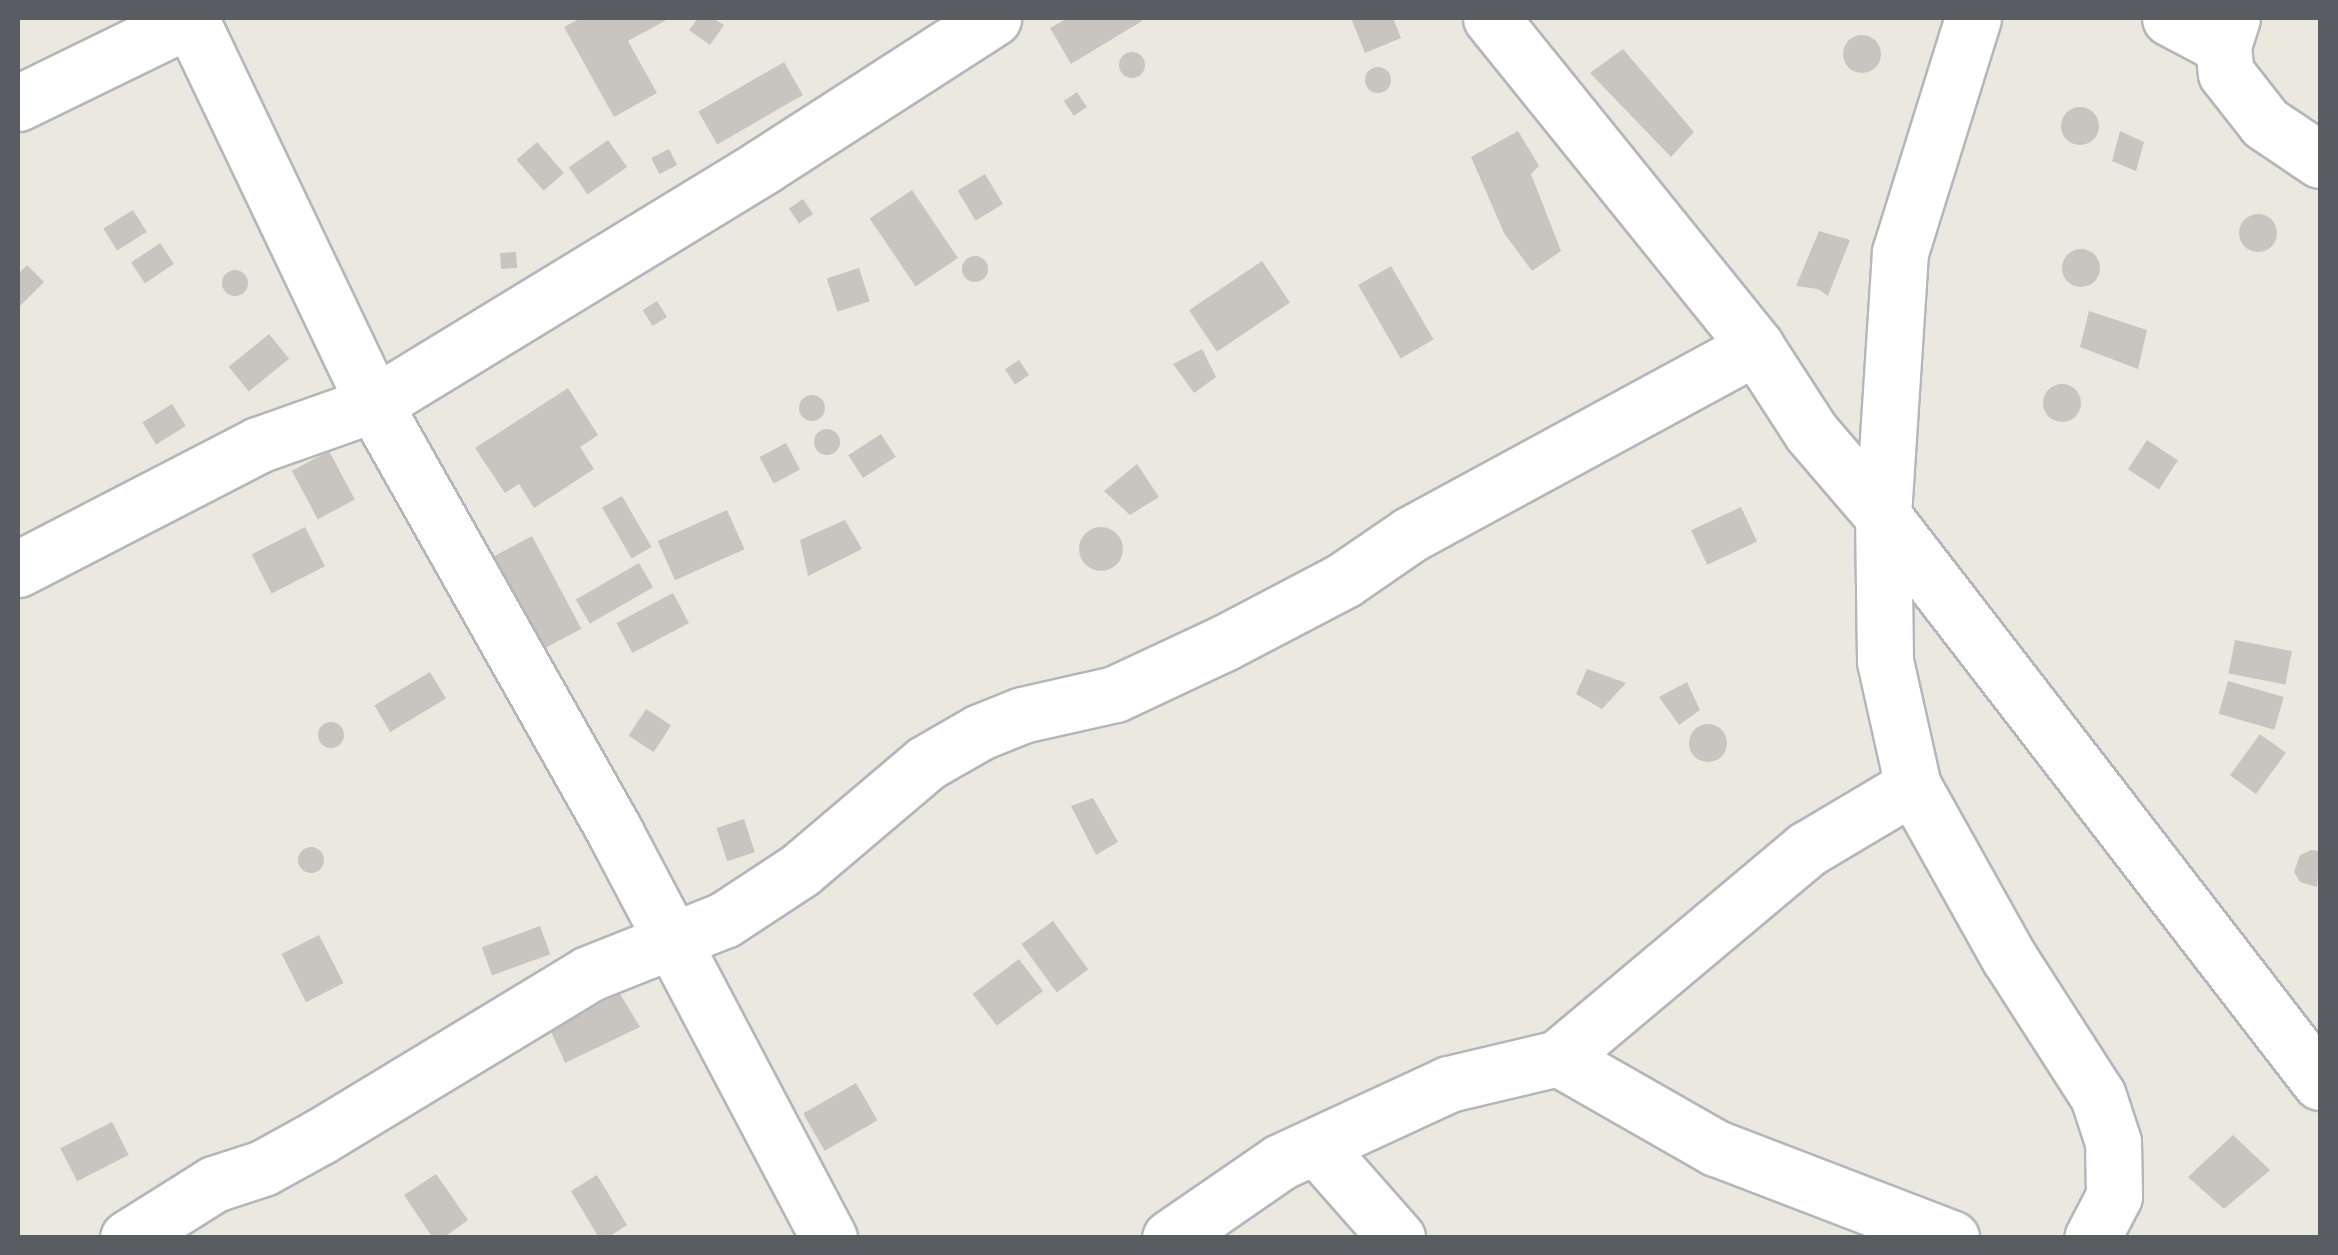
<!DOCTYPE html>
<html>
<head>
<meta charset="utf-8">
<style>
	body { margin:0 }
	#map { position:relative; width:2338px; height:1255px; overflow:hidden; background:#ebe8e0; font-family:Arial,sans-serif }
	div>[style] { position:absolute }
	.building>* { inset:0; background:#c8c5c0; transform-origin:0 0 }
	.round { border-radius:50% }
	.roads { filter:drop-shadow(2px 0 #b3b6ba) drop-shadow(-2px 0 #b3b6ba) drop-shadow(0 2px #b3b6ba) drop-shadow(0 -2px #b3b6ba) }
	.minor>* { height:55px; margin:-27.5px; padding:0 27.5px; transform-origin:27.5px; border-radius:27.5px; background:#fff }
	span { translate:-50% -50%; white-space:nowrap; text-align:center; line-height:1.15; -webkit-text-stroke:10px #fff; paint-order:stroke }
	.frame { position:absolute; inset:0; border:20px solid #595c60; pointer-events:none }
</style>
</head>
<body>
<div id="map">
	<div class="building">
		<div style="clip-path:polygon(581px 18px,670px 18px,628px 41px,657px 93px,614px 117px,564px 27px)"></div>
		<div style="clip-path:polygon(698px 18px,713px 18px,724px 25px,710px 45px,689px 30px)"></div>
		<div style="clip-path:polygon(1068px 18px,1139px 18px,1142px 21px,1071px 64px,1050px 28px)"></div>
		<div style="clip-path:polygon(1351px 18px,1393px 18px,1401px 38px,1365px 53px)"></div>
		<div class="round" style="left:1843px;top:35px;width:38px;height:38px"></div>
		<div style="clip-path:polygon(1623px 49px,1694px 132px,1671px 157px,1590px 73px)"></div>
		<div class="round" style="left:1119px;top:52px;width:26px;height:26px"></div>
		<div style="left:784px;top:62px;width:38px;height:99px;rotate:60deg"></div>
		<div class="round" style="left:1365px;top:67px;width:26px;height:26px"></div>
		<div style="left:1077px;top:92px;width:18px;height:16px;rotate:56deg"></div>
		<div class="round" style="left:2061px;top:107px;width:38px;height:38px"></div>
		<div style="clip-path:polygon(1518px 131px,1539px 166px,1531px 174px,1561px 251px,1532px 271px,1504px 233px,1471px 157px)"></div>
		<div style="clip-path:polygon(2120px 131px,2144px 142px,2136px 171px,2112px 161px)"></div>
		<div style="left:608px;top:140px;width:33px;height:48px;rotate:55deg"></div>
		<div style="left:537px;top:142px;width:41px;height:27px;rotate:49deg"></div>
		<div style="left:669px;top:149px;width:18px;height:20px;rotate:63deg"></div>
		<div style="left:985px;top:174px;width:35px;height:32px;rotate:59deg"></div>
		<div style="left:912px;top:190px;width:82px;height:51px;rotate:56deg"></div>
		<div style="left:803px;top:199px;width:18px;height:17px;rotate:56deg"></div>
		<div style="left:133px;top:210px;width:26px;height:35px;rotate:58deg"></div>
		<div class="round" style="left:2239px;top:214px;width:38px;height:38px"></div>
		<div style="clip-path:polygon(1819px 231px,1850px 240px,1828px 296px,1818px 289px,1796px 286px)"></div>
		<div style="left:160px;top:243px;width:25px;height:35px;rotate:56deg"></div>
		<div class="round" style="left:2062px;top:249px;width:38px;height:38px"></div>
		<div style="left:516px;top:252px;width:16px;height:16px;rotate:86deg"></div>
		<div class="round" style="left:962px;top:256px;width:26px;height:26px"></div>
		<div style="left:1262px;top:261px;width:50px;height:88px;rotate:56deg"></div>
		<div style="clip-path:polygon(27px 265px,44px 282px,18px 308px,18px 274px)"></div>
		<div style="left:1391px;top:266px;width:85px;height:38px;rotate:60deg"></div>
		<div style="left:859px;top:268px;width:35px;height:34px;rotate:72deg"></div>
		<div class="round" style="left:222px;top:270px;width:26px;height:26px"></div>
		<div style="left:657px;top:301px;width:19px;height:17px;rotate:58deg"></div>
		<div style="clip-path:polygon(2089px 311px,2147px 330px,2138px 369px,2080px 347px)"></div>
		<div style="left:269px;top:334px;width:32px;height:52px;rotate:51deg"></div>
		<div style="clip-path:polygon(1202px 349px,1216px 377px,1194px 393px,1173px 364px)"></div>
		<div style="left:1019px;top:360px;width:18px;height:17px;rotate:56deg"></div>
		<div class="round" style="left:2043px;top:384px;width:38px;height:38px"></div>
		<div style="clip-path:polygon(568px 388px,598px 435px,580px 447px,594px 469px,534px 508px,519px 484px,505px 493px,475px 448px)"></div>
		<div class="round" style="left:799px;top:395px;width:26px;height:26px"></div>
		<div style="left:172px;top:404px;width:26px;height:35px;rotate:58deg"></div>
		<div class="round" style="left:814px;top:429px;width:26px;height:26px"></div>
		<div style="left:881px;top:434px;width:27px;height:39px;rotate:57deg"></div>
		<div style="left:2147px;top:440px;width:37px;height:35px;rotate:33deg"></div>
		<div style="left:786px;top:443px;width:30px;height:30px;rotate:62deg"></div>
		<div style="left:329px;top:451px;width:55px;height:42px;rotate:62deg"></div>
		<div style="clip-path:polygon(1137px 464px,1159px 497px,1130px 515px,1104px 491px)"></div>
		<div style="left:622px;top:496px;width:59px;height:23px;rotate:60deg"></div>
		<div style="left:1741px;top:507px;width:38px;height:55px;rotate:65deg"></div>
		<div style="left:727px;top:510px;width:43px;height:76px;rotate:66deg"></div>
		<div style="clip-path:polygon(845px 520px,862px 549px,808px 576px,800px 540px)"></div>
		<div class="round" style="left:1079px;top:527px;width:44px;height:44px"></div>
		<div style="left:305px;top:527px;width:44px;height:60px;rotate:63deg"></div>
		<div style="left:532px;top:536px;width:105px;height:51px;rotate:62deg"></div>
		<div style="left:639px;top:563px;width:28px;height:73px;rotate:60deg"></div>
		<div style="left:673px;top:593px;width:34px;height:64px;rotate:62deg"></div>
		<div style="left:2235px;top:640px;width:58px;height:34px;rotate:11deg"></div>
		<div style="clip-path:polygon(1587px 669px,1626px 683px,1602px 709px,1576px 694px)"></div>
		<div style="left:430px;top:672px;width:31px;height:65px;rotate:59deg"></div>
		<div style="left:2228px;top:681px;width:58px;height:34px;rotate:16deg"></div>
		<div style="clip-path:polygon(1687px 682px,1700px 710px,1679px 725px,1659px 697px)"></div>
		<div style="left:646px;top:709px;width:30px;height:32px;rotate:33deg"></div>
		<div class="round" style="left:318px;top:722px;width:26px;height:26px"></div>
		<div class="round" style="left:1689px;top:724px;width:38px;height:38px"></div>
		<div style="left:2260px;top:734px;width:32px;height:51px;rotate:36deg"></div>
		<div style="clip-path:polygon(1093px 798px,1118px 842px,1096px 855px,1071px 806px)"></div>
		<div style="left:744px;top:819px;width:35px;height:29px;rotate:72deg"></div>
		<div class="round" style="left:298px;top:847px;width:26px;height:26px"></div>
		<div style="clip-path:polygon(2311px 850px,2320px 851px,2317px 887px,2300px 882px,2294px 872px,2300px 855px)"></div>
		<div style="left:1053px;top:921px;width:60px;height:39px;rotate:54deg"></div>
		<div style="left:540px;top:926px;width:30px;height:62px;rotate:70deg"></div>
		<div style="left:319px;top:935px;width:54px;height:42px;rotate:63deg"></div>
		<div style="left:1019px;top:959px;width:40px;height:58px;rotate:53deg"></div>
		<div style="clip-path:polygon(619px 992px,640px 1027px,565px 1063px,549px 1027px,572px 1001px,582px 1014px)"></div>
		<div style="left:856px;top:1083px;width:43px;height:61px;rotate:60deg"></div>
		<div style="left:112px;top:1122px;width:37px;height:58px;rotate:63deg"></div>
		<div style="clip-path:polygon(2233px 1135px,2270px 1170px,2224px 1209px,2188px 1177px)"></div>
		<div style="clip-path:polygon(436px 1174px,468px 1220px,443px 1238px,433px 1238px,404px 1195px)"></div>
		<div style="clip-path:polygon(597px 1175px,627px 1225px,607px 1238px,599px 1238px,571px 1191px)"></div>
	</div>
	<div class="roads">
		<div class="minor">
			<div style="left:190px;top:18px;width:428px;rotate:64.5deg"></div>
			<div style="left:374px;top:404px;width:493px;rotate:60.6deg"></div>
			<div style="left:616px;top:834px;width:457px;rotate:62.2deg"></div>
			<div style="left:1491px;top:18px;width:422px;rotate:51.1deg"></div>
			<div style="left:1756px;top:347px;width:101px;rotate:57.1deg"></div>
			<div style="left:1811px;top:432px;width:111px;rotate:49.4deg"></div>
			<div style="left:1883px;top:516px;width:715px;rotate:52.33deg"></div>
			<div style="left:1973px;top:18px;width:245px;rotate:107.3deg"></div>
			<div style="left:1900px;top:252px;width:265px;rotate:93.7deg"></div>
			<div style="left:1883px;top:516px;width:145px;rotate:89.2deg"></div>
			<div style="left:1885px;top:661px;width:128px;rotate:77.4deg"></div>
			<div style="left:1913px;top:786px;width:195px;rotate:60.8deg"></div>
			<div style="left:2008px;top:956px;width:166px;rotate:57.3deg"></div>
			<div style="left:2098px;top:1096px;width:48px;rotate:71.9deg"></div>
			<div style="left:2113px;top:1142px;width:54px;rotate:88.9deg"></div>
			<div style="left:2114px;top:1196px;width:47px;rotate:117.6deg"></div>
			<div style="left:2170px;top:18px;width:60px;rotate:27.8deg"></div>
			<div style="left:2232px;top:18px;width:29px;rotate:108deg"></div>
			<div style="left:2223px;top:46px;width:27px;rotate:84deg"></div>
			<div style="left:2226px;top:73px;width:63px;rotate:52deg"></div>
			<div style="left:2265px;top:123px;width:66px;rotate:33.9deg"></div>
			<div style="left:18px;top:103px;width:191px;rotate:-26deg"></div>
			<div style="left:18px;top:569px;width:270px;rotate:-27.3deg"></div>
			<div style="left:258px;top:445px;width:123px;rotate:-19.5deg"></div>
			<div style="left:374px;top:404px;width:455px;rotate:-31.4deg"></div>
			<div style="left:762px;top:167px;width:275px;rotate:-32.8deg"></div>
			<div style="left:1558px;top:1058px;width:182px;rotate:29.7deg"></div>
			<div style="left:1716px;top:1148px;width:252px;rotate:21deg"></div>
			<div style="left:1316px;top:1146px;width:123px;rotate:48.6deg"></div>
			<div style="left:128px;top:1238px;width:102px;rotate:-32.1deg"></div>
			<div style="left:214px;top:1184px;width:52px;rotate:-18.1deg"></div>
			<div style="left:263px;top:1168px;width:66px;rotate:-28.9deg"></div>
			<div style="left:321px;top:1136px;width:312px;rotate:-31.2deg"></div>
			<div style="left:588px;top:974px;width:146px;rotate:-21.7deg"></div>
			<div style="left:724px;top:920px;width:91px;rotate:-33.3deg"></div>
			<div style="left:800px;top:870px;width:165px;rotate:-40.3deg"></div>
			<div style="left:926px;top:763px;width:62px;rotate:-29.9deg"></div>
			<div style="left:980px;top:732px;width:45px;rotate:-22deg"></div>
			<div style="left:1022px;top:715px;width:95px;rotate:-12.7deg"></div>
			<div style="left:1115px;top:694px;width:120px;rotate:-25.1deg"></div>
			<div style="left:1224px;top:643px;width:136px;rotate:-27.7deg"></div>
			<div style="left:1344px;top:580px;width:81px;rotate:-34.5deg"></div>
			<div style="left:1411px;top:534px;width:392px;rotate:-28.5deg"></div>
			<div style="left:1170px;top:1238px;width:134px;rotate:-34.6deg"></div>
			<div style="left:1280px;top:1162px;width:186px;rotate:-24.8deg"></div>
			<div style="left:1449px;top:1084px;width:112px;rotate:-13.4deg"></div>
			<div style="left:1558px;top:1058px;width:325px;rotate:-40deg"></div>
			<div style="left:1807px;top:849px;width:123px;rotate:-30.7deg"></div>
		</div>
	</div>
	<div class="frame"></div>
</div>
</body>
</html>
